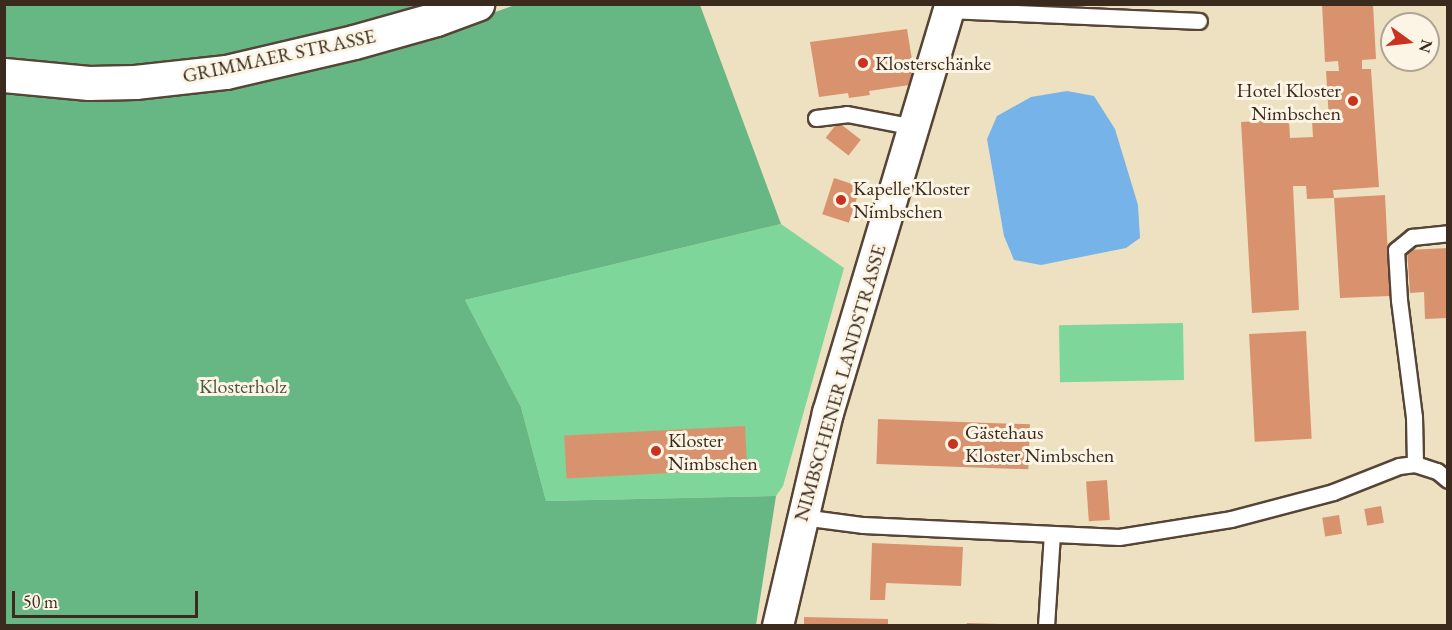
<!DOCTYPE html>
<html>
<head>
<meta charset="utf-8">
<style>
	body { margin:0 }
	#map { position:relative; width:1452px; height:630px; overflow:hidden; background:#eee1c1; font-family:"EB Garamond",serif }
	div>[style] { position:absolute }
	.green>* { inset:0; background:#7ed69b; transform-origin:0 0 }
	.forest>* { inset:0; background:#66b783 }
	.water>* { inset:0; background:#76b3e8 }
	.building>* { inset:0; background:#d8936e; transform-origin:0 0 }
	.roads { filter:drop-shadow(2px 0 #564536) drop-shadow(-2px 0 #564536) drop-shadow(0 2px #564536) drop-shadow(0 -2px #564536) }
	.lane>* { height:15px; margin:-7.5px; padding:0 7.5px; transform-origin:7.5px; border-radius:7.5px; background:#fff }
	.street>* { height:30px; margin:-15px; padding:0 15px; transform-origin:15px; border-radius:15px; background:#fff }
	.primary>* { height:33px; margin:-16.5px; padding:0 16.5px; transform-origin:16.5px; border-radius:16.5px; background:#fff }
	.dots>* { width:16px; height:16px; translate:-50% -50%; box-sizing:border-box; border:3px solid #fcf5e5; border-radius:50% }
	span { translate:-50% -50%; white-space:nowrap; text-align:center; line-height:1.15; -webkit-text-stroke:6px #fcf5e5; paint-order:stroke }
	.street-label { font-size:20px; color:#3b2a1e }
	.poi-label { font-size:20px; color:#3b2a1e }
	.left { translate:0 -50%; text-align:left }
	.right { translate:-100% -50%; text-align:right }
	.park-label { font-size:20px; color:#4c553d }
	.frame { position:absolute; inset:0; border:6px solid #3b2a1e; pointer-events:none }
	.north { position:absolute; left:1380px; top:12px; width:60px; height:60px; box-sizing:border-box; background:#fcf5e5; border:2px solid #afa495; border-radius:50%; rotate:105deg; font-size:16px; font-weight:700; line-height:24px; text-align:center; color:#3b2a1e }
	.north::after { content:''; display:block; margin:auto; width:21px; height:27px; background:#c8321e; clip-path:polygon(50% 0,100% 100%,50% 72%,0 100%) }
	.scale { position:absolute; left:12px; top:591px; width:186px; height:27px; box-sizing:border-box; border:3px solid #3b2a1e; border-top:0; padding-left:8px; font-size:18px; line-height:21px; white-space:nowrap; color:#3b2a1e; -webkit-text-stroke:4px #fcf5e5; paint-order:stroke }
</style>
</head>
<body>
<div id="map">
	<div class="green">
		<div style="clip-path:polygon(781px 224px,844px 268px,783px 486px,776px 496px,546px 501px,521px 407px,465px 300px)"></div>
		<div style="left:1183px;top:323px;width:57px;height:124px;rotate:89deg"></div>
	</div>
	<div class="forest">
		<div style="clip-path:polygon(4px 5px,435px 5px,287px 45px,180px 64px,90px 68px,5px 61px)"></div>
		<div style="clip-path:polygon(515px 5px,700px 5px,781px 224px,465px 300px,521px 407px,546px 501px,776px 496px,756px 625px,5px 625px,4px 88px,440px 32px)"></div>
	</div>
	<div class="water">
		<div style="clip-path:polygon(1067px 91px,1094px 96px,1115px 129px,1138px 205px,1140px 238px,1126px 248px,1041px 265px,1014px 260px,1004px 236px,987px 139px,997px 116px,1031px 97px)"></div>
	</div>
	<div class="building">
		<div style="clip-path:polygon(1322px 4px,1373px 4px,1376px 59px,1362px 60px,1362px 69px,1371px 69px,1379px 187px,1333px 190px,1334px 198px,1385px 195px,1390px 296px,1340px 298px,1334px 198px,1307px 199px,1306px 186px,1293px 186px,1299px 310px,1252px 313px,1241px 122px,1289px 119px,1290px 138px,1313px 137px,1312px 121px,1329px 120px,1326px 71px,1339px 71px,1338px 61px,1325px 62px)"></div>
		<div style="clip-path:polygon(907px 29px,916px 84px,869px 91px,870px 95px,849px 98px,848px 93px,819px 97px,810px 42px)"></div>
		<div style="left:838px;top:122px;width:29px;height:20px;rotate:38deg"></div>
		<div style="left:834px;top:178px;width:28px;height:38px;rotate:18deg"></div>
		<div style="clip-path:polygon(1448px 248px,1448px 318px,1425px 319px,1424px 292px,1410px 293px,1407px 250px)"></div>
		<div style="left:1306px;top:331px;width:108px;height:57px;rotate:87deg"></div>
		<div style="left:878px;top:419px;width:152px;height:45px;rotate:2deg"></div>
		<div style="left:745px;top:426px;width:43px;height:181px;rotate:87deg"></div>
		<div style="left:1107px;top:480px;width:40px;height:21px;rotate:86deg"></div>
		<div style="left:1381px;top:506px;width:17px;height:17px;rotate:80deg"></div>
		<div style="left:1339px;top:515px;width:19px;height:17px;rotate:81deg"></div>
		<div style="clip-path:polygon(872px 543px,963px 547px,961px 586px,886px 583px,885px 600px,870px 600px)"></div>
		<div style="clip-path:polygon(804px 617px,888px 619px,888px 626px,804px 626px)"></div>
		<div style="clip-path:polygon(967px 623px,1000px 624px,1000px 626px,966px 626px)"></div>
	</div>
	<div class="roads">
		<div class="lane">
			<div style="left:949px;top:10px;width:250px;rotate:2.5deg"></div>
			<div style="left:816px;top:118px;width:31px;rotate:-7deg"></div>
			<div style="left:847px;top:114px;width:68px;rotate:11deg"></div>
			<div style="left:1415px;top:464px;width:23px;rotate:18deg"></div>
			<div style="left:1437px;top:471px;width:14px;rotate:39deg"></div>
			<div style="left:802px;top:517px;width:62px;rotate:7.5deg"></div>
			<div style="left:863px;top:525px;width:256px;rotate:2.7deg"></div>
			<div style="left:1119px;top:537px;width:113px;rotate:-9.1deg"></div>
			<div style="left:1231px;top:519px;width:106px;rotate:-14.8deg"></div>
			<div style="left:1333px;top:492px;width:71px;rotate:-21.5deg"></div>
			<div style="left:1399px;top:466px;width:16px;rotate:-7deg"></div>
			<div style="left:1415px;top:464px;width:47px;rotate:-91.2deg"></div>
			<div style="left:1414px;top:417px;width:118px;rotate:-97.3deg"></div>
			<div style="left:1399px;top:300px;width:50px;rotate:-93.4deg"></div>
			<div style="left:1396px;top:250px;width:21px;rotate:-39deg"></div>
			<div style="left:1412px;top:237px;width:36px;rotate:-6deg"></div>
			<div style="left:1046px;top:626px;width:92px;rotate:-86.3deg"></div>
		</div>
		<div class="street">
			<div style="left:778px;top:626px;width:219px;rotate:-76.8deg"></div>
			<div style="left:828px;top:413px;width:427px;rotate:-73.3deg"></div>
		</div>
		<div class="primary">
			<div style="left:4px;top:75px;width:85px;rotate:5.4deg"></div>
			<div style="left:89px;top:83px;width:46px;rotate:-1.2deg"></div>
			<div style="left:135px;top:82px;width:92px;rotate:-6.3deg"></div>
			<div style="left:226px;top:72px;width:131px;rotate:-13.2deg"></div>
			<div style="left:354px;top:42px;width:85px;rotate:-15.7deg"></div>
			<div style="left:436px;top:19px;width:44px;rotate:-20.1deg"></div>
		</div>
	</div>
	<div class="dots">
		<div style="left:863px;top:63px;background:#c8321e"></div>
		<div style="left:1353px;top:101px;background:#c8321e"></div>
		<div style="left:841px;top:200px;background:#c8321e"></div>
		<div style="left:953px;top:444px;background:#c8321e"></div>
		<div style="left:656px;top:451px;background:#c8321e"></div>
	</div>
	<div class="street-label">
		<span style="left:279px;top:56px;rotate:-12deg">GRIMMAER STRASSE</span>
		<span style="left:840px;top:383px;rotate:-74deg">NIMBSCHENER LANDSTRASSE</span>
	</div>
	<div class="poi-label">
		<span class="left" style="left:875px;top:63px">Klosterschänke</span>
		<span class="right" style="left:1341px;top:102px">Hotel Kloster<br>Nimbschen</span>
		<span class="left" style="left:853px;top:200px">Kapelle Kloster<br>Nimbschen</span>
		<span class="left" style="left:965px;top:444px">Gästehaus<br>Kloster Nimbschen</span>
		<span class="left" style="left:668px;top:452px">Kloster<br>Nimbschen</span>
	</div>
	<div class="park-label">
		<span style="left:243px;top:386px">Klosterholz</span>
	</div>
	<div class="frame"></div>
	<div class="north">N</div>
	<div class="scale">50 m</div>
</div>
</body>
</html>
